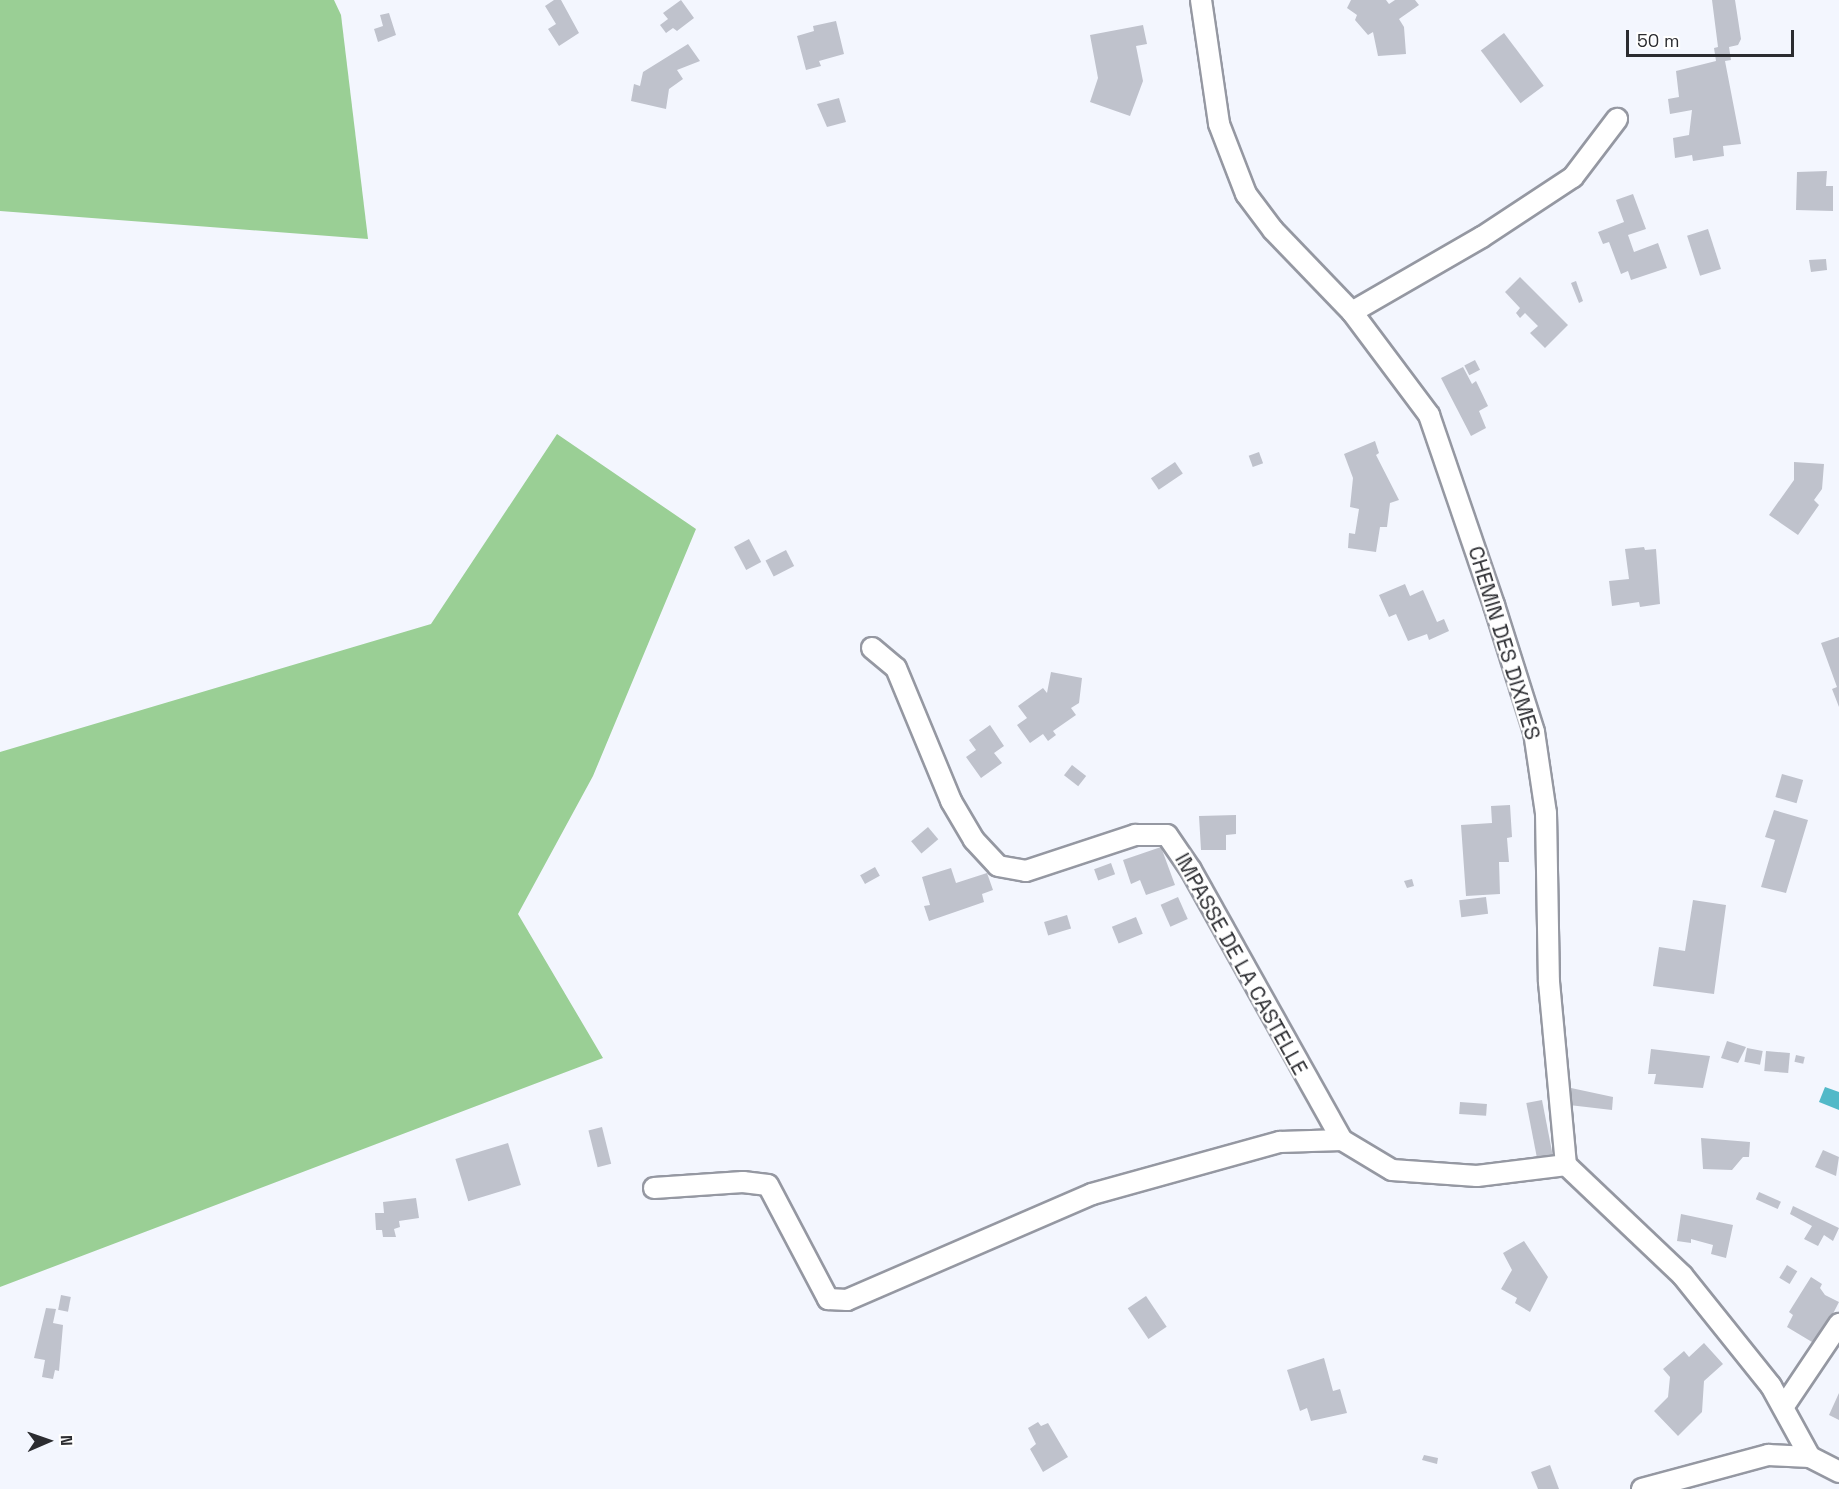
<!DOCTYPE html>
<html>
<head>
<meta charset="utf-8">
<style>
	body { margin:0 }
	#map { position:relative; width:1839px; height:1489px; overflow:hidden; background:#f3f6fe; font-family:"Space Grotesk",sans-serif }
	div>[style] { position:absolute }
	.forest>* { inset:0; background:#9acf95 }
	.water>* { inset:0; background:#52b9c8 }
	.building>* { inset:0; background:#bfc2cc; transform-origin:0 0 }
	.roads { filter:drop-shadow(2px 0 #9598a2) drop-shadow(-2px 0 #9598a2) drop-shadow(0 2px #9598a2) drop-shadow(0 -2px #9598a2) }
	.street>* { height:20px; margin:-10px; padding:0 10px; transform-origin:10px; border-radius:10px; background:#fff }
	span { translate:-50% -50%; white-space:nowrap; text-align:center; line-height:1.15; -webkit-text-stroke:4.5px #fff; paint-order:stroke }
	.street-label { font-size:21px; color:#2b2c30 }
	.north { position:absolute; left:18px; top:1411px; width:60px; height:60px; -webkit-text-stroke:4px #fff; paint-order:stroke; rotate:88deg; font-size:16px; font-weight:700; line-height:24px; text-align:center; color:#2b2c30 }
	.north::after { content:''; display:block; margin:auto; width:21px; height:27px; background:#2b2c30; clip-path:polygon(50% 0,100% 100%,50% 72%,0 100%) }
	.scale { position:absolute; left:1626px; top:30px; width:168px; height:27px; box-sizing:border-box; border:3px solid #2b2c30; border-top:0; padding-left:8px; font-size:18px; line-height:21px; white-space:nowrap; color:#2b2c30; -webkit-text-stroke:4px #fff; paint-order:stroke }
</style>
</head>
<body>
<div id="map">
	<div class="forest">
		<div style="clip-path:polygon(0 0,334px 0,341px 15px,368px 239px,0 211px)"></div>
		<div style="clip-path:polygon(557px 434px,696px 529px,593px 776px,518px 914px,603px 1058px,0 1287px,0 752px,431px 624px)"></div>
	</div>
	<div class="water">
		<div style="clip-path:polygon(1825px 1087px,1839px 1092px,1839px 1110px,1819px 1102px)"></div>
	</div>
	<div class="building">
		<div style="clip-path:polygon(554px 0,561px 0,579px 33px,559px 46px,548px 29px,556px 24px,545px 6px)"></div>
		<div style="clip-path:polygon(681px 0,694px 18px,677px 31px,673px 28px,666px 33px,660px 25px,668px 19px,663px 13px)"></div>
		<div style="clip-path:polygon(1351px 0,1386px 0,1389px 4px,1395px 0,1415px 0,1419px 5px,1399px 19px,1404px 27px,1406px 54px,1378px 56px,1373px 32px,1368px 35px,1355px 20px,1357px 15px,1347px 8px)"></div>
		<div style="clip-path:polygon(1712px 0,1735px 0,1741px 39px,1738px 45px,1729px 47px,1731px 60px,1725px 61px,1741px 144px,1723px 146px,1724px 156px,1693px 161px,1692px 155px,1675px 158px,1673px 138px,1689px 135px,1692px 110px,1670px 114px,1668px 99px,1679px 97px,1676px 71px,1716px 61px,1714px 48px,1718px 47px)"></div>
		<div style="clip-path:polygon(389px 13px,396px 35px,378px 42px,374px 29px,383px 26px,380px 15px)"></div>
		<div style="clip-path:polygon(836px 21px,844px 54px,819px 61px,821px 66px,806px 70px,797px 36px,814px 31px,813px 26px)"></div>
		<div style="clip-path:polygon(1143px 25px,1147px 44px,1136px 46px,1143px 81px,1130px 116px,1090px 102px,1098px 78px,1090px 35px)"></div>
		<div style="left:1504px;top:33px;width:66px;height:29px;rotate:53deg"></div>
		<div style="clip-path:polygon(688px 44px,700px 61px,677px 70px,683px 79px,669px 89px,666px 109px,631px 101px,634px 84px,640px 86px,643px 72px)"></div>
		<div style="clip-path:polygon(839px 98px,846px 122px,827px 127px,817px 104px)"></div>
		<div style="clip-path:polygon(1827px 171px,1826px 186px,1833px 186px,1833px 211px,1796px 210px,1797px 172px)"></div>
		<div style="clip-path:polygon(1633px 194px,1646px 229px,1628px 235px,1634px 252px,1658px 243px,1667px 268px,1631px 280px,1628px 271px,1621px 274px,1609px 242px,1603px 244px,1598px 232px,1624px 222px,1616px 200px)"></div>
		<div style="left:1708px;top:229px;width:42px;height:22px;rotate:72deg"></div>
		<div style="clip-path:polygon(1826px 259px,1827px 270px,1811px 272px,1809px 260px)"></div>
		<div style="clip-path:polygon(1520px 277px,1568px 325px,1545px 348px,1530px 333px,1538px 326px,1525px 313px,1520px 318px,1516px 313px,1520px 308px,1505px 292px)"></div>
		<div style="clip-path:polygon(1576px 281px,1583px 301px,1579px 303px,1571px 283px)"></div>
		<div style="left:1475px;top:360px;width:11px;height:12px;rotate:63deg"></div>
		<div style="clip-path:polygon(1463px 367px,1472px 384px,1476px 381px,1488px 406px,1479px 411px,1486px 428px,1471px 436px,1441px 378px)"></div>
		<div style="clip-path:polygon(1375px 441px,1379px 453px,1376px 455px,1399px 500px,1390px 503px,1387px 527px,1380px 527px,1376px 552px,1348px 548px,1349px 533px,1355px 534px,1359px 509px,1350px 507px,1353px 478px,1344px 454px)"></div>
		<div style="left:1259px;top:452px;width:12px;height:11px;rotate:70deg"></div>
		<div style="left:1175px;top:462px;width:14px;height:29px;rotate:56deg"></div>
		<div style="clip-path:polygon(1794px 462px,1824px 464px,1822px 489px,1814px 500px,1819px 505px,1798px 535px,1769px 515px,1794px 480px)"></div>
		<div style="left:749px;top:539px;width:26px;height:17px;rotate:62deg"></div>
		<div style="clip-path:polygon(1644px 547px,1645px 550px,1656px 549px,1660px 604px,1640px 607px,1639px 602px,1612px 606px,1609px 581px,1629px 579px,1625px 549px)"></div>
		<div style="left:786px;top:550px;width:18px;height:23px;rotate:63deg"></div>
		<div style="clip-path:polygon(1405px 584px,1410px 596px,1423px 590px,1437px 622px,1444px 619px,1449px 631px,1429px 640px,1427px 634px,1408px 641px,1396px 614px,1389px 617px,1379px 595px)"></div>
		<div style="clip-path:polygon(1839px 637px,1839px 707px,1832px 689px,1837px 687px,1821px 643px)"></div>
		<div style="clip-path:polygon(1051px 672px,1082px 678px,1079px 703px,1071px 708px,1076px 715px,1053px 731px,1056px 735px,1048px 741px,1043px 734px,1030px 743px,1017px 725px,1027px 718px,1018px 706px,1043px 688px,1047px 693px)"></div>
		<div style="clip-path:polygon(990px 725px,1004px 746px,994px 753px,1002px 763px,981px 778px,966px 757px,976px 750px,969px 740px)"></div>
		<div style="left:1072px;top:765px;width:18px;height:13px;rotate:38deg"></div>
		<div style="left:1782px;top:774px;width:22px;height:24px;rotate:16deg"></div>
		<div style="clip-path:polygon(1510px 805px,1512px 837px,1507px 838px,1509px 862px,1499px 862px,1500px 894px,1466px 896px,1461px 825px,1492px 823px,1491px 806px)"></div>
		<div style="clip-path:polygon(1774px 810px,1808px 820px,1786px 893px,1761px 887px,1775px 840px,1765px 837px)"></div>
		<div style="clip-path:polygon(1236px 815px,1236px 834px,1226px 835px,1226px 850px,1201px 850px,1199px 816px)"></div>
		<div style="left:928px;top:827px;width:16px;height:22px;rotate:50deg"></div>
		<div style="clip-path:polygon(1161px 847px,1175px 885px,1146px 895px,1140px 880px,1131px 884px,1123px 860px)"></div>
		<div style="left:1111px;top:863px;width:12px;height:18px;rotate:70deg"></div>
		<div style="left:875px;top:867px;width:10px;height:17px;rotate:61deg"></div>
		<div style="clip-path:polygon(951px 868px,956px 883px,987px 873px,993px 890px,982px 894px,984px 902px,929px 921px,924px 906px,930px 905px,922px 877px)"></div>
		<div style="clip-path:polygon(1412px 879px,1414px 886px,1407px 888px,1404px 881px)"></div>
		<div style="left:1178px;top:897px;width:24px;height:19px;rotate:66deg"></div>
		<div style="left:1486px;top:897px;width:17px;height:27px;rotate:83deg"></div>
		<div style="clip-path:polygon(1693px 900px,1726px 905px,1714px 994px,1653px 986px,1659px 947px,1685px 951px)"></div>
		<div style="left:1067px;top:915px;width:14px;height:24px;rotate:73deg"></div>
		<div style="left:1136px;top:917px;width:18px;height:26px;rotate:68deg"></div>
		<div style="clip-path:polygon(1727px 1041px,1746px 1047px,1738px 1063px,1721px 1058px)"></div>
		<div style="left:1747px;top:1048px;width:16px;height:14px;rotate:11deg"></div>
		<div style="clip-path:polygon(1651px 1049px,1710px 1056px,1703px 1088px,1654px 1084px,1656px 1074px,1648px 1074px)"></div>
		<div style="left:1766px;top:1051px;width:24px;height:20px;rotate:5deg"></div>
		<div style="left:1796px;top:1055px;width:9px;height:7px;rotate:13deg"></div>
		<div style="clip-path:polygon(1571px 1088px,1613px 1097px,1612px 1110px,1569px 1105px)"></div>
		<div style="left:1542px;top:1100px;width:58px;height:16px;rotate:79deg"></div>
		<div style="left:1460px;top:1102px;width:27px;height:12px;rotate:4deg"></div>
		<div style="left:602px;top:1127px;width:38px;height:14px;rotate:76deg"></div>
		<div style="clip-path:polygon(1701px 1138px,1750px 1142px,1749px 1157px,1743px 1157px,1732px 1170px,1703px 1169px)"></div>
		<div style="left:508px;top:1143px;width:44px;height:55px;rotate:73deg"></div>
		<div style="clip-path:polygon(1823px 1150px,1839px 1157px,1836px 1176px,1815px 1167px)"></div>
		<div style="left:1759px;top:1192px;width:24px;height:8px;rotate:24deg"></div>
		<div style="clip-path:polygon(416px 1198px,419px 1218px,399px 1221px,400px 1227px,394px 1229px,396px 1237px,383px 1237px,382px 1230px,376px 1230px,375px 1213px,384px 1213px,383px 1202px)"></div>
		<div style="clip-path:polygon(1793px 1206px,1839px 1228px,1833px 1241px,1824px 1235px,1818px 1246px,1804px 1239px,1812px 1226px,1790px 1214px)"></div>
		<div style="clip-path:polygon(1681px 1214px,1733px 1225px,1726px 1258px,1711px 1254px,1713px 1245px,1691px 1239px,1691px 1243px,1677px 1241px)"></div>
		<div style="clip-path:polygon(1524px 1241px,1548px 1277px,1530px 1312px,1515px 1303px,1517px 1298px,1501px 1289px,1512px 1270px,1503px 1253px)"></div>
		<div style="left:1787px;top:1265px;width:12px;height:15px;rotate:31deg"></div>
		<div style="clip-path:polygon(1811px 1277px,1822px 1284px,1820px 1288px,1825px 1295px,1839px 1302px,1817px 1345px,1787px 1327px,1793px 1315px,1789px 1312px)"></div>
		<div style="left:61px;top:1295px;width:10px;height:15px;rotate:11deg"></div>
		<div style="left:1146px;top:1296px;width:37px;height:22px;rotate:56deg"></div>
		<div style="clip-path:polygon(46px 1308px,56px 1309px,53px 1323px,63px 1325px,59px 1371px,55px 1370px,53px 1379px,42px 1377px,45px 1360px,34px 1358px)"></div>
		<div style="clip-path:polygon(1704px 1343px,1723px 1364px,1704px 1381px,1702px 1412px,1678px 1436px,1654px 1411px,1668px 1397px,1670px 1377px,1663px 1369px,1684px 1351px,1689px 1357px)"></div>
		<div style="clip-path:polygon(1324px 1358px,1333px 1391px,1340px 1389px,1347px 1413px,1311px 1421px,1307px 1408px,1300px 1411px,1287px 1370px)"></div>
		<div style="clip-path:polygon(1839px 1393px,1839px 1420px,1829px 1415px)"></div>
		<div style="clip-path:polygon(1038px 1422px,1041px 1426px,1048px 1423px,1068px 1457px,1043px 1472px,1030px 1449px,1036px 1444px,1028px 1428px)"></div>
		<div style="clip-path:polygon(1424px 1455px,1438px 1458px,1437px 1464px,1422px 1460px)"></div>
		<div style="clip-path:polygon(1550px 1465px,1559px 1489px,1538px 1489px,1531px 1472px)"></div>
	</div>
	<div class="roads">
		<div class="street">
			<div style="left:1201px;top:0;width:125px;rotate:81.7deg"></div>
			<div style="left:1219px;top:124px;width:75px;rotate:68.9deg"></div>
			<div style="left:1246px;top:194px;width:45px;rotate:53.1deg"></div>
			<div style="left:1273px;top:230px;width:114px;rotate:46.1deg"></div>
			<div style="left:1352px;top:312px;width:129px;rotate:53.2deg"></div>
			<div style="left:1429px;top:415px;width:201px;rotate:71.1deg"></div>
			<div style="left:1494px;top:605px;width:133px;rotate:72.5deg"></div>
			<div style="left:1534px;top:732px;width:82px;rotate:81.6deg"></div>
			<div style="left:1546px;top:813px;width:169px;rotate:89deg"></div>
			<div style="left:1549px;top:982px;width:184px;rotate:84.7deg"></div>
			<div style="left:1566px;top:1165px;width:160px;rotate:43.5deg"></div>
			<div style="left:1682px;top:1275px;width:142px;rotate:51.3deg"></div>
			<div style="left:1771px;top:1386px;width:81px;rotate:61.2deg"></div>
			<div style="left:1810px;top:1457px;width:33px;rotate:27deg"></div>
			<div style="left:1352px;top:312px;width:150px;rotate:-30deg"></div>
			<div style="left:1482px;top:237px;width:109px;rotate:-33.4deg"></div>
			<div style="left:1573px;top:177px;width:73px;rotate:-52.8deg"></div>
			<div style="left:872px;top:648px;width:31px;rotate:40deg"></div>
			<div style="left:896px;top:668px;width:144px;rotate:67.5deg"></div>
			<div style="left:951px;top:801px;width:45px;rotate:59.5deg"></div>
			<div style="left:974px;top:840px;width:35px;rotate:47deg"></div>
			<div style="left:998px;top:866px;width:28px;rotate:10deg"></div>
			<div style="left:1026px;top:871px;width:115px;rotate:-18.3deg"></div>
			<div style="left:1135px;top:835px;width:32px"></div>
			<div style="left:1167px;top:835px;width:42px;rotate:55.6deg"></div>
			<div style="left:1191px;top:870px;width:309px;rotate:60.8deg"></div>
			<div style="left:1342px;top:1140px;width:58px;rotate:31deg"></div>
			<div style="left:1392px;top:1170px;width:85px;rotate:4deg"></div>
			<div style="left:1477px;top:1176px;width:90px;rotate:-7deg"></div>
			<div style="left:654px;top:1188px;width:89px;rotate:-3.9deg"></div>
			<div style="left:743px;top:1182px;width:25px;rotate:7deg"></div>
			<div style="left:768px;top:1185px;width:129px;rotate:62.2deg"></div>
			<div style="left:828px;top:1299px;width:19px;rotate:3deg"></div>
			<div style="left:847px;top:1300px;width:267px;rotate:-23.4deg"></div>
			<div style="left:1092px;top:1194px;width:195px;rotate:-15.5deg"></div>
			<div style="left:1280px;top:1142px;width:62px;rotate:-1.8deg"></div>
			<div style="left:1784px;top:1406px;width:99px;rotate:-56.1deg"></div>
			<div style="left:1642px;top:1489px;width:131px;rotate:-15.1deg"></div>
			<div style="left:1768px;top:1455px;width:42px;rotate:2.7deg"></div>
		</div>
	</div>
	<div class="street-label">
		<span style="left:1504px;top:643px;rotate:73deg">CHEMIN DES DIXMES</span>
		<span style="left:1241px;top:964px;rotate:61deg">IMPASSE DE LA CASTELLE</span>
	</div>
	<div class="north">N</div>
	<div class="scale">50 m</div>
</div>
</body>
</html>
